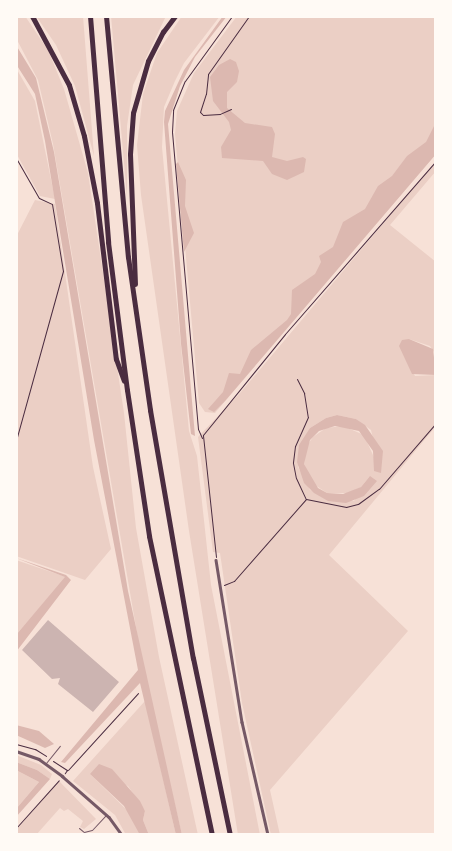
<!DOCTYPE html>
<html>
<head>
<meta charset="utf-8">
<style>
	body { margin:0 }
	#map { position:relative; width:452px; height:851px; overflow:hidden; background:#f7e1d7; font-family:Quicksand,sans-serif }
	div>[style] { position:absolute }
	.green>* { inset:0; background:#ebcfc5 }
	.water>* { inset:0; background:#dcb8b0 }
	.building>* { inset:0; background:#ccb4b1 }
	.path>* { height:1px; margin:-0.5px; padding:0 0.5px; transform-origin:0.5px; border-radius:0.5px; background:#4a2c40 }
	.service>* { height:1px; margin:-0.5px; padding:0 0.5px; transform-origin:0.5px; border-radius:0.5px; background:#755966 }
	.minor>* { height:2.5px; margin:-1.25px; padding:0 1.25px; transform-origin:1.25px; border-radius:1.25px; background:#755966 }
	.motorway>* { height:5px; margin:-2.5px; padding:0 2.5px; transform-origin:2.5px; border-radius:2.5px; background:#4a2c40 }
	span { translate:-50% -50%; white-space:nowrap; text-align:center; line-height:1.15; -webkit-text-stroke:4px #fffaf5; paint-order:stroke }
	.frame { position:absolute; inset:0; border:18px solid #fffaf5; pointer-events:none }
</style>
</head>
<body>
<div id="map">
	<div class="green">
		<div style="clip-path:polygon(16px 16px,25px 16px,48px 50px,64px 89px,88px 173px,124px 413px,136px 528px,159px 657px,198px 835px,182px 835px,144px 674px,53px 144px,38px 80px,16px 38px)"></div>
		<div style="clip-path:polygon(36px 16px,83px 16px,94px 156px,75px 86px,56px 45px)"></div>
		<div style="clip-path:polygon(111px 16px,166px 16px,133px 85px,127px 126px,127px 197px)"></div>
		<div style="clip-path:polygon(182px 16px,220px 16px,184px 63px,175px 81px,164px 107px,162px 147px,189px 431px,197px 456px,211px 585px,260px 835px,238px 835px,189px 531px,141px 195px,137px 145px,143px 94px,157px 53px)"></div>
		<div style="clip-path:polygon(237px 16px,436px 16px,436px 154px,215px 413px,205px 412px,199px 403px,175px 134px,177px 111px,194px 73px)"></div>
		<div style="clip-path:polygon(16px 68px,35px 101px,55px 199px,40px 196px,16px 153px)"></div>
		<div style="clip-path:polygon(evenodd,436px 161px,436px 171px,390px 225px,436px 262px,436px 355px,430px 346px,409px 339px,401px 348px,415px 376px,436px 375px,436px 426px,329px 555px,408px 631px,270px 790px,280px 835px,271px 835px,242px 703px,220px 553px,213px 552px,198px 437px,240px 393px,436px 161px,337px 415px,356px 419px,371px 430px,381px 473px,364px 435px,343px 426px,326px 428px,313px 437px,306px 447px,304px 464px,312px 483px,327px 493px,349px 493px,361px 487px,370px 476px,354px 501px,310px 490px,298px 467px,310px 428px,326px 418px,337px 415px)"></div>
		<div style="clip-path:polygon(35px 200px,55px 204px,93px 467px,111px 549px,85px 580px,16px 556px,16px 237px)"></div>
		<div style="clip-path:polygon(16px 560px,66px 577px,16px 635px)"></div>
		<div style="clip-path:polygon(145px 701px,176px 835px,149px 835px,143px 820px,145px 811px,128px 786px,90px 774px,134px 817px,140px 835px,126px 835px,115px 815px,73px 781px)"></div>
		<div style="clip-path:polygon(16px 755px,41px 765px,52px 774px,50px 779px,37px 770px,16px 762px)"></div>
		<div style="clip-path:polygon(16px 770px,39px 782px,16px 809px)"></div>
		<div style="clip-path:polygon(59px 781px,96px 819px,84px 829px,80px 827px,83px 821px,68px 809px,64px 811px,60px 808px,36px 835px,16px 835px,16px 830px)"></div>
	</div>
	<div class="water">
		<div style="clip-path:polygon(223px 16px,227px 16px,195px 57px,180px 86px,168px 124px,195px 436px,191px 434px,181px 344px,164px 122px,165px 111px,184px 70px)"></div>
		<div style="clip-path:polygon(16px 45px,36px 78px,54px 152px,128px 591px,182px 835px,176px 835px,140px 683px,65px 763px,61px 762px,138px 670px,94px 440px,45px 141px,35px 94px,16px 64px)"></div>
		<div style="clip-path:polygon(230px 59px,236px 62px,239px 71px,237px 82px,227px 92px,227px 108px,245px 123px,272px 127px,275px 134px,272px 157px,287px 161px,303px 157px,306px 159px,304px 172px,287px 180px,272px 174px,263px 161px,222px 158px,221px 147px,231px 130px,229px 122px,213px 101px,210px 77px,219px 65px)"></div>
		<div style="clip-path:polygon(436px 122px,436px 154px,225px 401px,214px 412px,208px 409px,223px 392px,229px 373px,240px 374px,251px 350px,287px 320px,291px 314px,292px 290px,315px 274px,321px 262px,319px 256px,333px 247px,343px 222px,365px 209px,378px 186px,392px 176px,407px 156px,426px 142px)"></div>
		<div style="clip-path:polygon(178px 162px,186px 180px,185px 206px,194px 233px,184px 252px,176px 164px)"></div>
		<div style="clip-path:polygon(409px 339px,433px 349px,436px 375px,412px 374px,399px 346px,402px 340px)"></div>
		<div style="clip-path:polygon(337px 415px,356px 419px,365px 425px,383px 451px,381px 473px,374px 471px,373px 451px,359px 431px,335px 426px,319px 431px,310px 440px,304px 464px,318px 488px,327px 493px,343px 494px,361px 487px,370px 476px,377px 481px,364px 496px,346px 503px,328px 501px,314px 493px,304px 483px,297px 462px,299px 445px,310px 428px,326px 418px)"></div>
		<div style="clip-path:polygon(16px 558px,66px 575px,71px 580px,16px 652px,16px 635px,65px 577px)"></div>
		<div style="clip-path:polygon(16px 725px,39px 731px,54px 744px,45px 748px,16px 735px)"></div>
		<div style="clip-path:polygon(16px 762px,37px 770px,50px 779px,16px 817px,16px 809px,39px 782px,16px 770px)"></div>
		<div style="clip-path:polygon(99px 764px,112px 769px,140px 801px,145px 811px,143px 820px,149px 835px,140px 835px,124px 806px,90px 774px)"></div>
	</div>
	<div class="building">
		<div style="clip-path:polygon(48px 620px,119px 682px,93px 712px,58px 684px,60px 678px,52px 679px,22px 650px)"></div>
	</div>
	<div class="path">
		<div style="left:231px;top:109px;width:12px;rotate:156deg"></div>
		<div style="left:220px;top:114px;width:17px;rotate:177deg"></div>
		<div style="left:203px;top:115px;width:4px;rotate:-135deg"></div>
		<div style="left:200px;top:112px;width:19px;rotate:-72deg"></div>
		<div style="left:206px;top:94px;width:20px;rotate:-84deg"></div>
		<div style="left:208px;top:74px;width:71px;rotate:-54.7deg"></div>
		<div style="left:16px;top:158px;width:46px;rotate:60.1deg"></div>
		<div style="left:39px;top:198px;width:14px;rotate:25deg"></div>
		<div style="left:52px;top:204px;width:68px;rotate:80.7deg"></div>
		<div style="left:63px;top:271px;width:175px;rotate:105.5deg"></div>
		<div style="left:297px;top:379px;width:16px;rotate:63deg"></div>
		<div style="left:304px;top:393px;width:24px;rotate:81deg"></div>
		<div style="left:308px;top:417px;width:32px;rotate:114deg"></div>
		<div style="left:295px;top:446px;width:17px;rotate:97deg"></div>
		<div style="left:293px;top:463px;width:15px;rotate:79deg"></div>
		<div style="left:296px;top:478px;width:23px;rotate:65deg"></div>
		<div style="left:202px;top:438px;width:10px;rotate:-114deg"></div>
		<div style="left:198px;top:429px;width:298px;rotate:-95deg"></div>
		<div style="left:172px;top:132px;width:22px;rotate:-87deg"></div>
		<div style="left:173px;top:110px;width:31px;rotate:-68deg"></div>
		<div style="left:185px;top:81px;width:80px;rotate:-54.1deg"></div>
		<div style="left:216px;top:557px;width:123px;rotate:-96.1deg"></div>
		<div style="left:203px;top:435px;width:130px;rotate:-50.9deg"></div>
		<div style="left:285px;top:334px;width:230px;rotate:-48.9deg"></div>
		<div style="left:224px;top:585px;width:11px;rotate:-22deg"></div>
		<div style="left:234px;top:581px;width:109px;rotate:-48.7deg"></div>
		<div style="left:306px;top:499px;width:41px;rotate:11.3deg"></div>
		<div style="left:346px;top:507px;width:12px;rotate:-14deg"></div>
		<div style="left:358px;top:504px;width:26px;rotate:-36deg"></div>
		<div style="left:379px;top:489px;width:87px;rotate:-49.2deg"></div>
		<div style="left:16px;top:744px;width:20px;rotate:15deg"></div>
		<div style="left:35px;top:749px;width:13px;rotate:32deg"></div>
		<div style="left:53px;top:761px;width:17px;rotate:33deg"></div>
		<div style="left:67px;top:770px;width:4px;rotate:124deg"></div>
		<div style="left:68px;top:770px;width:104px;rotate:-47.7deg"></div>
		<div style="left:16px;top:828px;width:64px;rotate:-48.1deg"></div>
	</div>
	<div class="service">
		<div style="left:46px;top:763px;width:22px;rotate:-51deg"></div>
		<div style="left:79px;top:828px;width:6px;rotate:39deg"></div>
		<div style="left:84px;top:832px;width:8px;rotate:-14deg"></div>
		<div style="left:92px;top:830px;width:21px;rotate:-47deg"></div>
	</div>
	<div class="minor">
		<div style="left:216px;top:560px;width:164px;rotate:80.9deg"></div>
		<div style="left:242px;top:722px;width:116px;rotate:77deg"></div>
		<div style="left:16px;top:751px;width:24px;rotate:19deg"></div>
		<div style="left:39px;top:759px;width:29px;rotate:36deg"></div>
		<div style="left:62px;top:776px;width:62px;rotate:41.1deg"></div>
		<div style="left:109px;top:817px;width:22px;rotate:54deg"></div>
	</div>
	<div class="motorway">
		<div style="left:32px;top:16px;width:78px;rotate:61.8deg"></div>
		<div style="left:69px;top:85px;width:53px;rotate:73.6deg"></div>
		<div style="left:84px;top:136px;width:68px;rotate:79deg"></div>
		<div style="left:97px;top:203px;width:157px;rotate:83.1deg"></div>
		<div style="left:116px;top:359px;width:23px;rotate:70deg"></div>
		<div style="left:90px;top:16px;width:227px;rotate:85.4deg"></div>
		<div style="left:108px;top:242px;width:149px;rotate:82.7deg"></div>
		<div style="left:127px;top:390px;width:148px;rotate:81.4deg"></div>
		<div style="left:149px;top:536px;width:306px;rotate:78.1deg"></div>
		<div style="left:106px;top:16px;width:242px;rotate:84.8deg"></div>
		<div style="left:128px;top:257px;width:155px;rotate:81.8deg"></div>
		<div style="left:150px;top:410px;width:252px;rotate:80.2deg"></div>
		<div style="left:193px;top:658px;width:181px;rotate:78.2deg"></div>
		<div style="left:135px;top:284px;width:130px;rotate:-92.2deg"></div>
		<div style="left:130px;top:154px;width:41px;rotate:-85.8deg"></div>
		<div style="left:133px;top:113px;width:54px;rotate:-73.9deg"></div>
		<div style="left:148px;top:61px;width:33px;rotate:-63deg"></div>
		<div style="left:163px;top:32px;width:20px;rotate:-53deg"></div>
	</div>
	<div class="frame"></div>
</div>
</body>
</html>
